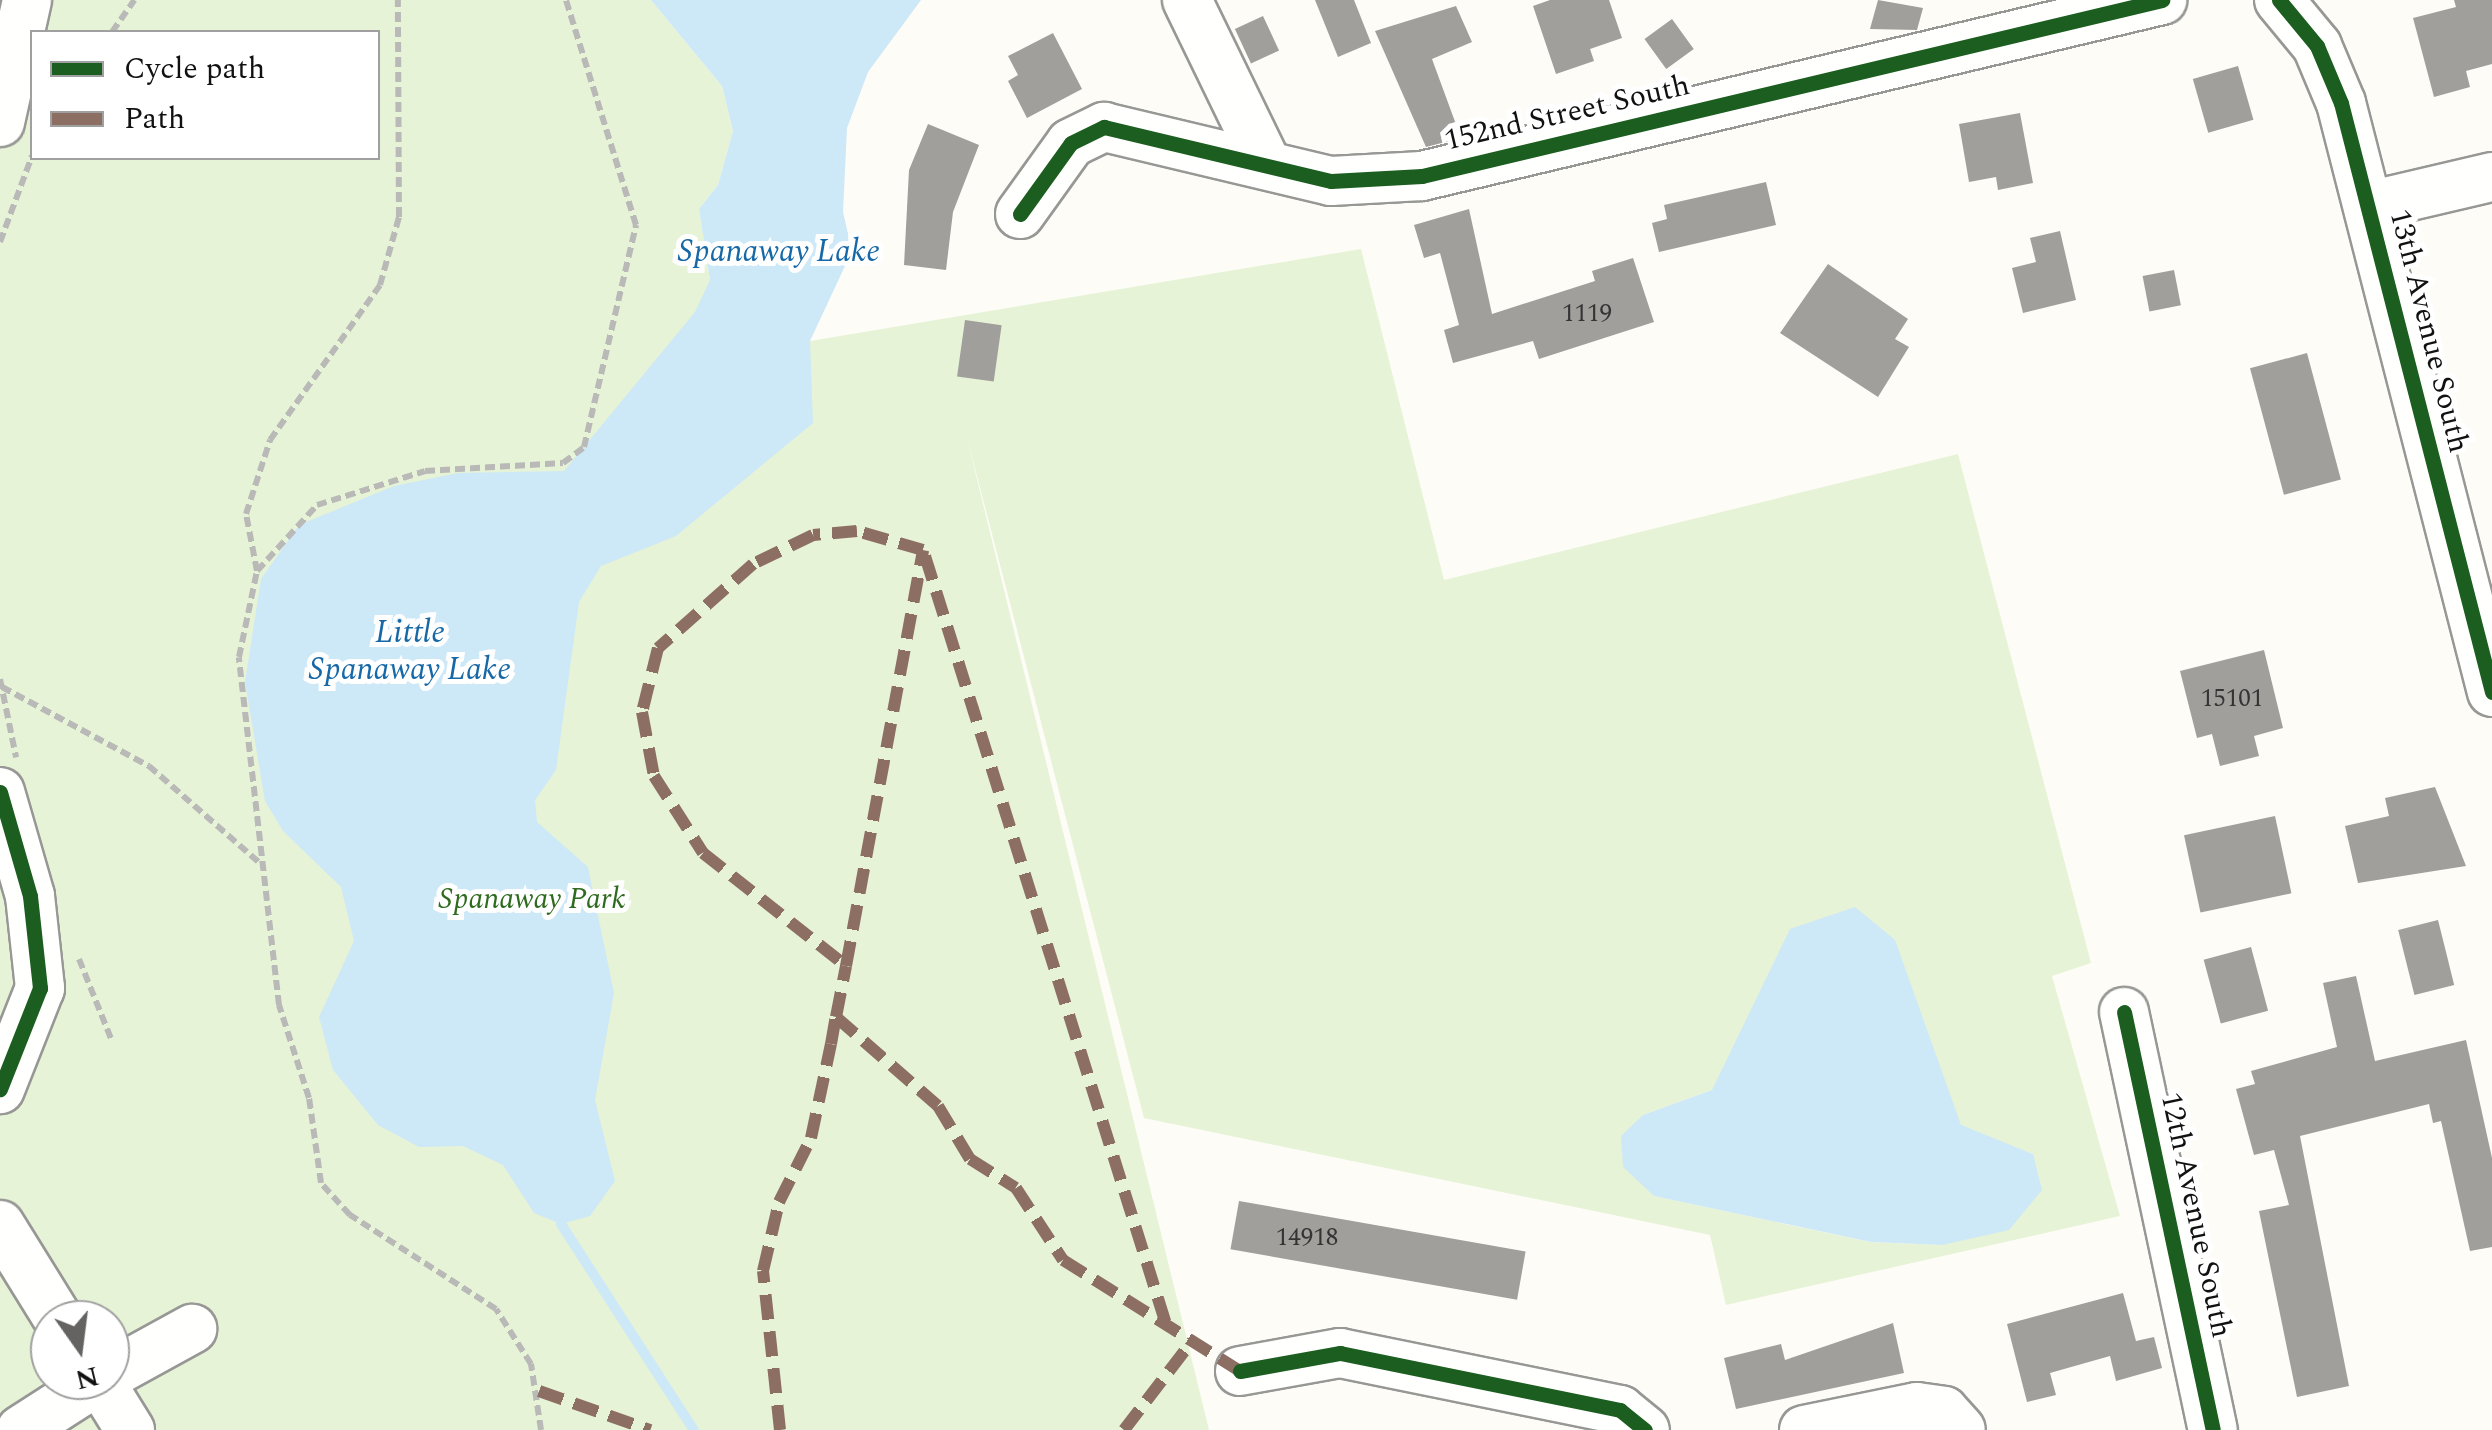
<!DOCTYPE html>
<html>
<head>
<meta charset="utf-8">
<style>
	body { margin:0 }
	#map { position:relative; width:2492px; height:1430px; overflow:hidden; background:#fdfcf7; font-family:Spectral,serif }
	div>[style] { position:absolute }
	.green>* { inset:0; background:#e7f3d7 }
	.water>* { inset:0; background:#cde8f7 }
	.stream>* { height:10px; margin:-5px; padding:0 5px; transform-origin:5px; border-radius:5px; background:#cde8f7 }
	.building>* { inset:0; background:#a19f9c; transform-origin:0 0 }
	.path>* { height:6px; margin-top:-3px; transform-origin:0; background:repeating-linear-gradient(90deg,#b9b9b8 0 10px,transparent 0 15px) }
	.roads { filter:drop-shadow(2px 0 #979795) drop-shadow(-2px 0 #979795) drop-shadow(0 2px #979795) drop-shadow(0 -2px #979795) }
	.minor>* { height:48px; margin:-24px; padding:0 24px; transform-origin:24px; border-radius:24px; background:#fffffe }
	.quiet>* { height:12px; margin-top:-6px; transform-origin:0; background:repeating-linear-gradient(90deg,#8d6e63 0 25px,transparent 0 37px) }
	.cycleway>* { height:15px; margin:-7.5px; padding:0 7.5px; transform-origin:7.5px; border-radius:7.5px; background:#1b5e20 }
	span { translate:-50% -50%; white-space:nowrap; text-align:center; line-height:1.15; -webkit-text-stroke:10px #fff; paint-order:stroke }
	.number-label { font-size:25px; color:#353434 }
	.number-label span { -webkit-text-stroke-width:0 }
	.street-label { font-size:30px; color:#111 }
	.park-label { font-size:30px; color:#2f6b1f; font-style:italic }
	.water-label { font-size:32px; color:#1768a6; font-style:italic }
	.legend { position:absolute; left:30px; top:30px; width:350px; height:130px; box-sizing:border-box; background:#fff; border:2px solid #a0a0a0; margin:0; padding:12px 18px; list-style:none; font-size:30px; color:#111 }
	.legend li { display:flex; align-items:center; gap:20px; height:50px }
	.legend b { width:50px; border:2px solid #a0a0a0 }
	.north { position:absolute; left:30px; top:1300px; width:100px; height:100px; box-sizing:border-box; background:#fff; border:2px solid #a0a0a0; border-radius:50%; rotate:166deg; font-size:28px; font-weight:700; line-height:40px; text-align:center; color:#111 }
	.north::after { content:''; display:block; margin:auto; width:35px; height:45px; background:#646362; clip-path:polygon(50% 0,100% 100%,50% 72%,0 100%) }
</style>
</head>
<body>
<div id="map">
	<div class="green">
		<div style="clip-path:polygon(evenodd,0 0,651px 0,722px 86px,733px 131px,718px 185px,699px 209px,710px 280px,810px 341px,1361px 249px,1444px 580px,1958px 454px,2091px 963px,2052px 976px,2120px 1216px,1726px 1305px,1710px 1235px,1144px 1118px,966px 434px,1209px 1430px,0 1430px,0 0,32px 32px,378px 32px,378px 158px,32px 158px,32px 32px,0 0,1929px 1051px,1961px 1126px,2033px 1154px,1942px 1245px,1870px 1242px,1654px 1196px,1643px 1115px,1712px 1090px,1929px 1051px,0 0,50px 1320px,110px 1320px,110px 1380px,50px 1380px,50px 1320px)"></div>
	</div>
	<div class="water">
		<div style="clip-path:polygon(651px 0,921px 0,868px 72px,847px 128px,843px 212px,852px 251px,810px 341px,813px 423px,676px 536px,601px 566px,579px 602px,556px 770px,535px 800px,537px 822px,588px 867px,614px 993px,595px 1100px,615px 1181px,590px 1216px,561px 1224px,534px 1213px,503px 1165px,463px 1146px,419px 1147px,378px 1125px,333px 1070px,319px 1017px,354px 941px,341px 887px,283px 831px,265px 801px,245px 682px,261px 579px,299px 525px,394px 486px,458px 473px,564px 471px,695px 312px,710px 280px,699px 209px,718px 185px,733px 131px,722px 86px)"></div>
		<div style="clip-path:polygon(1855px 907px,1895px 940px,1961px 1125px,2033px 1154px,2042px 1190px,2009px 1230px,1942px 1245px,1871px 1242px,1654px 1196px,1623px 1167px,1621px 1136px,1643px 1115px,1712px 1090px,1790px 929px)"></div>
	</div>
	<div class="stream">
		<div style="left:561px;top:1224px;width:245px;rotate:57.2deg"></div>
	</div>
	<div class="building">
		<div style="clip-path:polygon(1315px 0,1354px 0,1371px 43px,1338px 57px)"></div>
		<div style="clip-path:polygon(1550px 0,1609px 0,1622px 38px,1590px 49px,1594px 61px,1556px 74px,1533px 6px)"></div>
		<div style="clip-path:polygon(1878px 0,1923px 8px,1917px 30px,1870px 29px)"></div>
		<div style="clip-path:polygon(2454px 0,2492px 0,2492px 64px,2466px 71px,2470px 87px,2434px 97px,2413px 18px,2456px 7px)"></div>
		<div style="clip-path:polygon(1456px 6px,1472px 42px,1432px 59px,1461px 138px,1426px 147px,1375px 31px)"></div>
		<div style="left:1263px;top:16px;width:38px;height:31px;rotate:65deg"></div>
		<div style="left:1672px;top:19px;width:37px;height:34px;rotate:54deg"></div>
		<div style="clip-path:polygon(1053px 33px,1082px 89px,1027px 118px,1008px 81px,1018px 75px,1008px 56px)"></div>
		<div style="left:2238px;top:66px;width:56px;height:47px;rotate:74deg"></div>
		<div style="clip-path:polygon(2020px 113px,2033px 183px,1998px 190px,1996px 177px,1969px 182px,1959px 124px)"></div>
		<div style="clip-path:polygon(928px 124px,979px 145px,953px 212px,946px 270px,904px 265px,909px 170px)"></div>
		<div style="clip-path:polygon(1766px 182px,1776px 225px,1659px 252px,1652px 223px,1667px 219px,1664px 205px)"></div>
		<div style="clip-path:polygon(1469px 209px,1492px 314px,1595px 281px,1592px 271px,1633px 258px,1654px 322px,1539px 359px,1533px 341px,1453px 363px,1444px 330px,1459px 325px,1440px 253px,1424px 258px,1414px 225px)"></div>
		<div style="clip-path:polygon(2060px 231px,2076px 300px,2023px 313px,2012px 268px,2036px 262px,2030px 238px)"></div>
		<div style="clip-path:polygon(1828px 264px,1908px 319px,1895px 339px,1909px 347px,1878px 397px,1780px 333px)"></div>
		<div style="left:2174px;top:270px;width:36px;height:32px;rotate:79deg"></div>
		<div style="left:965px;top:320px;width:37px;height:57px;rotate:8deg"></div>
		<div style="left:2307px;top:353px;width:131px;height:59px;rotate:75deg"></div>
		<div style="clip-path:polygon(2264px 650px,2283px 728px,2254px 736px,2259px 756px,2220px 766px,2212px 734px,2197px 738px,2180px 671px)"></div>
		<div style="clip-path:polygon(2435px 787px,2466px 866px,2358px 883px,2345px 826px,2389px 816px,2385px 798px)"></div>
		<div style="left:2275px;top:816px;width:79px;height:93px;rotate:78deg"></div>
		<div style="left:2438px;top:920px;width:67px;height:41px;rotate:76deg"></div>
		<div style="left:2251px;top:947px;width:66px;height:49px;rotate:75deg"></div>
		<div style="clip-path:polygon(2356px 976px,2375px 1061px,2466px 1040px,2492px 1158px,2492px 1247px,2470px 1251px,2441px 1121px,2433px 1123px,2429px 1104px,2300px 1136px,2349px 1386px,2297px 1397px,2259px 1211px,2289px 1205px,2274px 1150px,2254px 1155px,2236px 1089px,2255px 1084px,2251px 1071px,2337px 1047px,2323px 983px)"></div>
		<div style="left:1239px;top:1201px;width:291px;height:49px;rotate:10deg"></div>
		<div style="clip-path:polygon(2123px 1293px,2136px 1341px,2154px 1337px,2162px 1368px,2116px 1381px,2110px 1356px,2050px 1373px,2056px 1395px,2027px 1402px,2007px 1324px)"></div>
		<div style="clip-path:polygon(1893px 1323px,1904px 1373px,1736px 1409px,1724px 1358px,1781px 1344px,1785px 1360px)"></div>
	</div>
	<div class="path">
		<div style="left:112px;top:32px;width:39px;rotate:-55deg"></div>
		<div style="left:0;top:242px;width:92px;rotate:-69.6deg"></div>
		<div style="left:257px;top:571px;width:58px;rotate:-100.9deg"></div>
		<div style="left:246px;top:514px;width:78px;rotate:-72deg"></div>
		<div style="left:270px;top:440px;width:190px;rotate:-54.6deg"></div>
		<div style="left:380px;top:285px;width:71px;rotate:-74.4deg"></div>
		<div style="left:399px;top:217px;width:217px;rotate:-90.3deg"></div>
		<div style="left:0;top:679px;width:80px;rotate:78.4deg"></div>
		<div style="left:2px;top:687px;width:167px;rotate:28.3deg"></div>
		<div style="left:149px;top:766px;width:149px;rotate:41.2deg"></div>
		<div style="left:79px;top:959px;width:88px;rotate:68.1deg"></div>
		<div style="left:541px;top:1430px;width:67px;rotate:-98.6deg"></div>
		<div style="left:531px;top:1364px;width:65px;rotate:-122.5deg"></div>
		<div style="left:496px;top:1309px;width:174px;rotate:-147.2deg"></div>
		<div style="left:350px;top:1215px;width:43px;rotate:-132.2deg"></div>
		<div style="left:321px;top:1183px;width:86px;rotate:-98deg"></div>
		<div style="left:309px;top:1098px;width:98px;rotate:-107.9deg"></div>
		<div style="left:279px;top:1005px;width:350px;rotate:-96.6deg"></div>
		<div style="left:239px;top:657px;width:88px;rotate:-78.2deg"></div>
		<div style="left:257px;top:571px;width:89px;rotate:-47.7deg"></div>
		<div style="left:317px;top:505px;width:113px;rotate:-17.5deg"></div>
		<div style="left:425px;top:471px;width:138px;rotate:-3.3deg"></div>
		<div style="left:563px;top:463px;width:26px;rotate:-37deg"></div>
		<div style="left:584px;top:447px;width:228px;rotate:-76.8deg"></div>
		<div style="left:636px;top:225px;width:236px;rotate:-107.3deg"></div>
	</div>
	<div class="roads">
		<div class="minor">
			<div style="left:1187px;top:0;width:183px;rotate:64.1deg"></div>
			<div style="left:2279px;top:0;width:60px;rotate:50.4deg"></div>
			<div style="left:2317px;top:46px;width:62px;rotate:67.2deg"></div>
			<div style="left:2341px;top:103px;width:608px;rotate:75.62deg"></div>
			<div style="left:0;top:122px;width:125px;rotate:-77.5deg"></div>
			<div style="left:2368px;top:206px;width:127px;rotate:-13.2deg"></div>
			<div style="left:1020px;top:214px;width:87px;rotate:-54.3deg"></div>
			<div style="left:1071px;top:143px;width:37px;rotate:-26deg"></div>
			<div style="left:1104px;top:127px;width:233px;rotate:13.4deg"></div>
			<div style="left:1331px;top:181px;width:91px;rotate:-3.1deg"></div>
			<div style="left:1422px;top:176px;width:761px;rotate:-13.38deg"></div>
			<div style="left:0;top:792px;width:108px;rotate:73.9deg"></div>
			<div style="left:30px;top:896px;width:93px;rotate:83.8deg"></div>
			<div style="left:40px;top:988px;width:109px;rotate:111.6deg"></div>
			<div style="left:2124px;top:1012px;width:427px;rotate:78deg"></div>
			<div style="left:0;top:1225px;width:112px;rotate:58.2deg"></div>
			<div style="left:1240px;top:1371px;width:102px;rotate:-10.2deg"></div>
			<div style="left:1340px;top:1353px;width:286px;rotate:11.5deg"></div>
			<div style="left:1620px;top:1410px;width:32px;rotate:39deg"></div>
			<div style="left:110px;top:1374px;width:94px;rotate:-28.8deg"></div>
			<div style="left:99px;top:1380px;width:59px;rotate:58.2deg"></div>
			<div style="left:21px;top:1430px;width:93px;rotate:-32.7deg"></div>
			<div style="left:1804px;top:1430px;width:115px;rotate:-11.5deg"></div>
			<div style="left:1917px;top:1407px;width:27px;rotate:8deg"></div>
			<div style="left:1944px;top:1411px;width:25px;rotate:48deg"></div>
		</div>
	</div>
	<div class="quiet">
		<div style="left:925px;top:556px;width:805px;rotate:72.58deg"></div>
		<div style="left:836px;top:1017px;width:135px;rotate:41.1deg"></div>
		<div style="left:938px;top:1106px;width:62px;rotate:58.9deg"></div>
		<div style="left:970px;top:1159px;width:54px;rotate:32.2deg"></div>
		<div style="left:1016px;top:1188px;width:86px;rotate:56.9deg"></div>
		<div style="left:1063px;top:1260px;width:209px;rotate:32.1deg"></div>
		<div style="left:539px;top:1391px;width:118px;rotate:19.4deg"></div>
		<div style="left:780px;top:1430px;width:160px;rotate:-96.1deg"></div>
		<div style="left:763px;top:1271px;width:71px;rotate:-76.9deg"></div>
		<div style="left:779px;top:1202px;width:72px;rotate:-63.4deg"></div>
		<div style="left:811px;top:1138px;width:96px;rotate:-78deg"></div>
		<div style="left:831px;top:1044px;width:27px;rotate:-80deg"></div>
		<div style="left:836px;top:1017px;width:52px;rotate:-78.9deg"></div>
		<div style="left:846px;top:966px;width:423px;rotate:-79.5deg"></div>
		<div style="left:923px;top:550px;width:69px;rotate:-163.9deg"></div>
		<div style="left:857px;top:531px;width:44px;rotate:174.8deg"></div>
		<div style="left:813px;top:535px;width:67px;rotate:154.2deg"></div>
		<div style="left:753px;top:564px;width:127px;rotate:138.5deg"></div>
		<div style="left:658px;top:648px;width:66px;rotate:104deg"></div>
		<div style="left:642px;top:712px;width:65px;rotate:79.4deg"></div>
		<div style="left:654px;top:776px;width:91px;rotate:57.5deg"></div>
		<div style="left:703px;top:853px;width:182px;rotate:38.3deg"></div>
		<div style="left:1124px;top:1430px;width:112px;rotate:-52.6deg"></div>
	</div>
	<div class="cycleway">
		<div style="left:2279px;top:0;width:60px;rotate:50.4deg"></div>
		<div style="left:2317px;top:46px;width:62px;rotate:67.2deg"></div>
		<div style="left:2341px;top:103px;width:608px;rotate:75.62deg"></div>
		<div style="left:1020px;top:214px;width:87px;rotate:-54.3deg"></div>
		<div style="left:1071px;top:143px;width:37px;rotate:-26deg"></div>
		<div style="left:1104px;top:127px;width:233px;rotate:13.4deg"></div>
		<div style="left:1331px;top:181px;width:91px;rotate:-3.1deg"></div>
		<div style="left:1422px;top:176px;width:761px;rotate:-13.38deg"></div>
		<div style="left:0;top:792px;width:108px;rotate:73.9deg"></div>
		<div style="left:30px;top:896px;width:93px;rotate:83.8deg"></div>
		<div style="left:40px;top:988px;width:109px;rotate:111.6deg"></div>
		<div style="left:2124px;top:1012px;width:427px;rotate:78deg"></div>
		<div style="left:1240px;top:1371px;width:102px;rotate:-10.2deg"></div>
		<div style="left:1340px;top:1353px;width:286px;rotate:11.5deg"></div>
		<div style="left:1620px;top:1410px;width:32px;rotate:39deg"></div>
	</div>
	<div class="number-label">
		<span style="left:1587px;top:314px">1119</span>
		<span style="left:2232px;top:699px">15101</span>
		<span style="left:1307px;top:1238px">14918</span>
	</div>
	<div class="street-label">
		<span style="left:1567px;top:113px;rotate:-13deg">152nd Street South</span>
		<span style="left:2429px;top:331px;rotate:76deg">13th Avenue South</span>
		<span style="left:2196px;top:1215px;rotate:78deg">12th Avenue South</span>
	</div>
	<div class="park-label">
		<span style="left:532px;top:899px">Spanaway Park</span>
	</div>
	<div class="water-label">
		<span style="left:779px;top:252px">Spanaway Lake</span>
		<span style="left:410px;top:652px">Little<br>Spanaway Lake</span>
	</div>
	<ul class="legend">
	<li><b style="height:12px;background:#1b5e20"></b>Cycle path</li>
	<li><b style="height:12px;background:#8d6e63"></b>Path</li>
	</ul>
	<div class="north">N</div>
</div>
</body>
</html>
